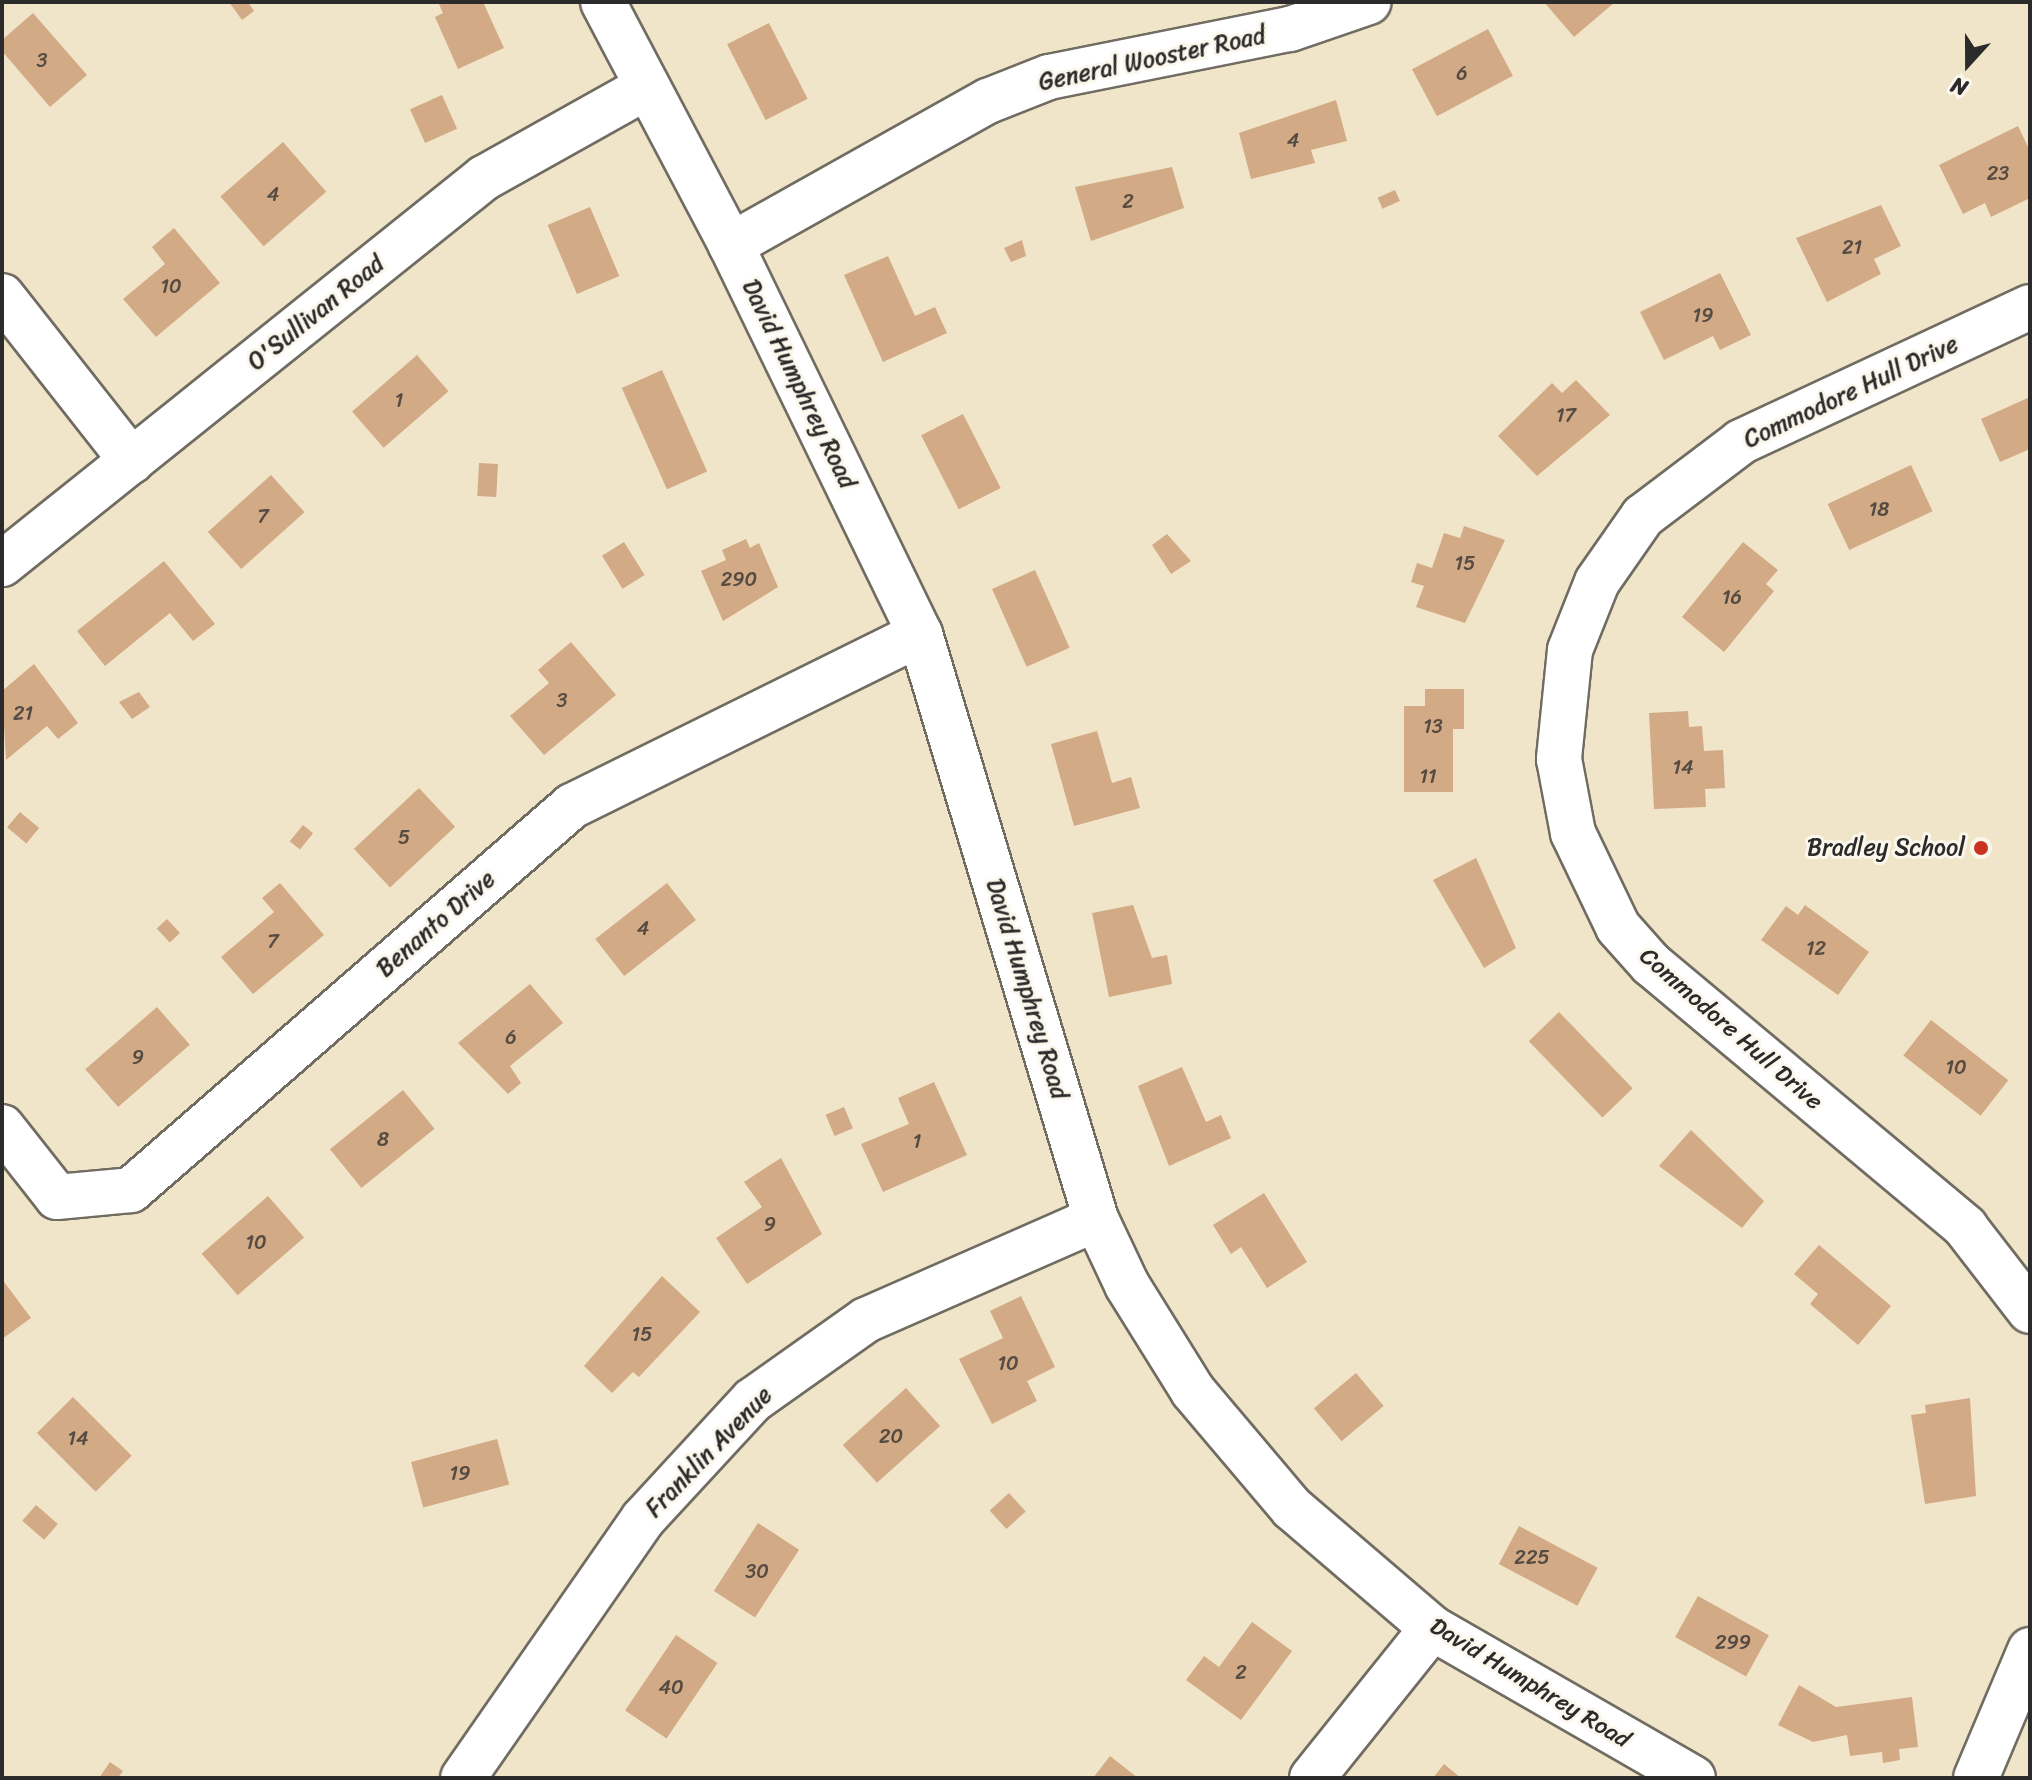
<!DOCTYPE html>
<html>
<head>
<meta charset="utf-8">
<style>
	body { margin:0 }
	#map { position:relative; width:2032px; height:1780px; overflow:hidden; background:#f1e5c9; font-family:Sriracha,sans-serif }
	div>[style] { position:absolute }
	.building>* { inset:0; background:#d2aa85; transform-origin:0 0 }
	.roads { filter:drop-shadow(2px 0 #706c62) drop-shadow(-2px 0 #706c62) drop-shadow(0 2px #706c62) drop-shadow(0 -2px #706c62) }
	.minor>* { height:44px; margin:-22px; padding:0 22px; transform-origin:22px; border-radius:22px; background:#fff }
	.dots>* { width:22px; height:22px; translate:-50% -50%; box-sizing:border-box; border:4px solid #fbf7ec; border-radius:50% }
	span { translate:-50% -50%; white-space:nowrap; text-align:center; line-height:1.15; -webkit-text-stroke:6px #fbf7ec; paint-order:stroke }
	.number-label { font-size:20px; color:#554b42 }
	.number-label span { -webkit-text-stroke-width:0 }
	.street-label { font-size:24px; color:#2b2b2b }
	.poi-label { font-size:24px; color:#2b2b2b }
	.right { translate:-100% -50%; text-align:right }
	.frame { position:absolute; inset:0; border:4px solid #2b2b2b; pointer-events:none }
	.north { position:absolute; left:1928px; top:24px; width:80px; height:80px; -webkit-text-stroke:6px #fbf7ec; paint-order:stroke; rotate:201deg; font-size:22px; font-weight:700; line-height:32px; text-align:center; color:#2b2b2b }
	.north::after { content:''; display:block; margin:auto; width:28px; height:36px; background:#2b2b2b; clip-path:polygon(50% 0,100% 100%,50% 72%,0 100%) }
</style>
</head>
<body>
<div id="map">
	<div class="building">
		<div style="clip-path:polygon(229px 2px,248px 2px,254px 11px,242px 20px)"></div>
		<div style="clip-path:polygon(438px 2px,483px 2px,504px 48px,458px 69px,435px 17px,443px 13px)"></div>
		<div style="clip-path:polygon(1544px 2px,1615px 2px,1574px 37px)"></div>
		<div style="clip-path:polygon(33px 13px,87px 75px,50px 107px,2px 51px,2px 40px)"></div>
		<div style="left:769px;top:23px;width:85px;height:47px;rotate:63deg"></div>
		<div style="left:1488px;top:29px;width:53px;height:86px;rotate:62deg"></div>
		<div style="left:442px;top:95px;width:37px;height:35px;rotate:66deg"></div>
		<div style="clip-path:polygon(1336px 100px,1347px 141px,1311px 150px,1315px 163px,1251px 179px,1239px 133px)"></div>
		<div style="clip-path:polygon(2018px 126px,2030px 151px,2030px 198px,1991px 217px,1985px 203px,1963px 214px,1939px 165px)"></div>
		<div style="left:283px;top:142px;width:66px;height:83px;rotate:49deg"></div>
		<div style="clip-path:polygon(1172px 167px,1184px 208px,1091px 241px,1075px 187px)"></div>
		<div style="left:1395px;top:190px;width:12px;height:19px;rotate:66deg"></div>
		<div style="clip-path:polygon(1881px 205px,1901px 246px,1874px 259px,1881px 274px,1827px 302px,1796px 238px)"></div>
		<div style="left:590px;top:207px;width:75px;height:46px;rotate:67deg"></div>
		<div style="clip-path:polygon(174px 228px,220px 283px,156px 337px,123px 299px,165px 264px,152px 247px)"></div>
		<div style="clip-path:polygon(1022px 240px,1026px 256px,1011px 262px,1004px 248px)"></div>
		<div style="clip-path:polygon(888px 256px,915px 316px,935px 307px,947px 333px,883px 362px,844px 275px)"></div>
		<div style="clip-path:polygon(1720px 273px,1751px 335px,1720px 350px,1713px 336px,1664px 360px,1640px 312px)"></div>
		<div style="left:417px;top:355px;width:48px;height:86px;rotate:49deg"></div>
		<div style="left:662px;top:370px;width:111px;height:44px;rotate:66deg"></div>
		<div style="clip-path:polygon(1576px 380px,1610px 415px,1537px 476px,1498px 436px,1552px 383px,1562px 393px)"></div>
		<div style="clip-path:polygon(2030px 397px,2030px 449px,2000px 462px,1981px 419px)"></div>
		<div style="left:963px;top:414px;width:83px;height:47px;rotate:63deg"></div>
		<div style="left:479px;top:463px;width:19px;height:33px;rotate:3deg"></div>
		<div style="left:1911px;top:465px;width:51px;height:92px;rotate:65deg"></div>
		<div style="left:271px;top:475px;width:50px;height:85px;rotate:48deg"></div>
		<div style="clip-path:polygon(1464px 526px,1505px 540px,1465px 623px,1416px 607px,1424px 586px,1411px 582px,1417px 563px,1432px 568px,1444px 533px,1460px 538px)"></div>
		<div style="clip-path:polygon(1167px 534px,1191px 561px,1171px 574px,1152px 545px)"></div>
		<div style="clip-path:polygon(746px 539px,750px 548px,759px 543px,778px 587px,723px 621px,701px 571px,726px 560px,722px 550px)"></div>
		<div style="left:624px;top:542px;width:39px;height:26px;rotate:58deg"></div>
		<div style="clip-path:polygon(1743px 542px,1778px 570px,1766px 584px,1774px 591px,1724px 652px,1682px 617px)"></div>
		<div style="clip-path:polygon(164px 561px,215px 624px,193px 641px,170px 613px,105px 666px,77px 631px)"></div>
		<div style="left:1035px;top:570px;width:85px;height:47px;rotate:66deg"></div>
		<div style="clip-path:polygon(571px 642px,616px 695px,544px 755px,510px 716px,549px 683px,538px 670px)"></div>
		<div style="clip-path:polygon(34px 664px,78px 723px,58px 739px,47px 726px,6px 760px,2px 691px)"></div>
		<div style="clip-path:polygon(1425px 689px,1464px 689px,1464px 729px,1453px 729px,1453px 792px,1404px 792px,1404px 706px,1425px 706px)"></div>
		<div style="clip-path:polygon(139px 692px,150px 707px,132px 719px,119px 702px)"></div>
		<div style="clip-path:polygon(1688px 711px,1689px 727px,1702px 726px,1704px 751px,1723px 750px,1725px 788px,1705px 789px,1706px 807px,1654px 809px,1649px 713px)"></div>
		<div style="clip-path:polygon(1097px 731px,1112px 783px,1131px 777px,1140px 808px,1074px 826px,1051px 744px)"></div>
		<div style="left:419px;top:788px;width:53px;height:89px;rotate:47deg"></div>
		<div style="left:20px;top:812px;width:25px;height:20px;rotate:40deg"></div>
		<div style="left:303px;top:825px;width:13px;height:21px;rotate:39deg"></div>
		<div style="clip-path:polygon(1476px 858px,1516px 948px,1484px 968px,1433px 880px)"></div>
		<div style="clip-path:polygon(280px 883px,324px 935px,253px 994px,221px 957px,274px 912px,262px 898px)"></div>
		<div style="left:667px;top:883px;width:47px;height:91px;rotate:52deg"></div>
		<div style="clip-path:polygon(1133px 905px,1152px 958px,1167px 955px,1172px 984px,1109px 997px,1092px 913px)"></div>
		<div style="clip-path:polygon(1805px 905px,1869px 952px,1838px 995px,1761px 940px,1786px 906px,1798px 915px)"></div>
		<div style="left:167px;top:919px;width:19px;height:14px;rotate:47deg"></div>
		<div style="clip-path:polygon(530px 984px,563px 1023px,510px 1066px,521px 1083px,508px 1094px,458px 1043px)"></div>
		<div style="left:157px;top:1007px;width:50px;height:95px;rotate:49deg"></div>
		<div style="left:1559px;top:1012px;width:106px;height:42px;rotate:46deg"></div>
		<div style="left:1931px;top:1020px;width:98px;height:45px;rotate:38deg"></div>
		<div style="clip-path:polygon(1182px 1067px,1206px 1122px,1221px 1115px,1231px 1138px,1169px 1166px,1138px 1086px)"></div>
		<div style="clip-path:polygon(934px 1082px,967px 1155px,883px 1192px,861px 1144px,909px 1124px,898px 1098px)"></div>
		<div style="left:403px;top:1090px;width:50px;height:94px;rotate:51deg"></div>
		<div style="left:844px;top:1107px;width:23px;height:20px;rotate:67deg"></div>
		<div style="clip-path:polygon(1691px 1130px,1764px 1201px,1742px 1228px,1659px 1166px)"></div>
		<div style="clip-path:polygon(781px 1158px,822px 1234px,747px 1284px,716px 1238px,762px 1207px,744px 1182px)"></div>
		<div style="clip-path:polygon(1264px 1193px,1307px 1262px,1267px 1288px,1241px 1247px,1231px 1254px,1213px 1225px)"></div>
		<div style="left:268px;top:1196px;width:55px;height:88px;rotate:49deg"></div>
		<div style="clip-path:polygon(1819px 1245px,1891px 1306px,1858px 1345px,1810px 1304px,1818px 1294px,1794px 1274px)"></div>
		<div style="clip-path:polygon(662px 1276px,700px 1312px,639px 1377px,633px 1372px,612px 1393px,584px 1366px)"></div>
		<div style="clip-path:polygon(2px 1279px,31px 1318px,2px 1339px)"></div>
		<div style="clip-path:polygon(1021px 1296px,1055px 1367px,1027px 1381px,1037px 1401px,992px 1424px,959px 1359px,1003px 1338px,990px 1311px)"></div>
		<div style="left:1356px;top:1373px;width:43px;height:55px;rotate:50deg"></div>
		<div style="left:906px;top:1388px;width:51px;height:85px;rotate:48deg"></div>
		<div style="left:73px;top:1397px;width:83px;height:51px;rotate:45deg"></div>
		<div style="clip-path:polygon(1970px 1398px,1976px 1496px,1925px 1504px,1911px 1415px,1926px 1413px,1925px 1405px)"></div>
		<div style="left:497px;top:1439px;width:47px;height:89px;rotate:75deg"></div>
		<div style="left:1009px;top:1493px;width:25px;height:26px;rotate:48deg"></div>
		<div style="left:36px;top:1505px;width:29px;height:21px;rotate:41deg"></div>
		<div style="left:758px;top:1523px;width:49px;height:81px;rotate:33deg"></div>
		<div style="left:1519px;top:1526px;width:89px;height:43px;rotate:28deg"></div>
		<div style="left:1698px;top:1596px;width:81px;height:47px;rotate:29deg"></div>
		<div style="clip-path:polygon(1252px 1622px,1292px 1651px,1241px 1720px,1186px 1680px,1204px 1656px,1219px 1667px)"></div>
		<div style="left:676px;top:1635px;width:50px;height:91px;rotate:34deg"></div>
		<div style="clip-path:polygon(1799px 1685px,1836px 1707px,1912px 1697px,1918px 1747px,1899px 1749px,1900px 1760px,1883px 1763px,1882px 1752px,1850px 1756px,1847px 1735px,1813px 1742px,1778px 1725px)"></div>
		<div style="clip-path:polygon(1110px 1756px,1138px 1778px,1093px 1778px)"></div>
		<div style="clip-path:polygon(110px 1762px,123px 1771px,118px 1778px,99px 1778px)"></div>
		<div style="clip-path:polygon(1444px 1764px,1461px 1778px,1433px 1778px)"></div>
	</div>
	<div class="roads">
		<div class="minor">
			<div style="left:603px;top:2px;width:275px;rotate:62.2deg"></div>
			<div style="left:731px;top:245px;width:432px;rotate:64.1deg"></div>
			<div style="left:920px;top:634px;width:611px;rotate:73.26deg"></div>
			<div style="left:1096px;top:1219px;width:73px;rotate:64.8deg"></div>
			<div style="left:1127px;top:1285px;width:125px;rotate:58.1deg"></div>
			<div style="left:1193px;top:1391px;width:153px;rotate:49.8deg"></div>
			<div style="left:1292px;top:1508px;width:184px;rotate:40.6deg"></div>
			<div style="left:1432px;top:1628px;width:301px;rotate:29.9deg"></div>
			<div style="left:731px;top:245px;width:295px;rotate:-29.3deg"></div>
			<div style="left:988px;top:101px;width:66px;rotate:-21.5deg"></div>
			<div style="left:1049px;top:77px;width:246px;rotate:-11.3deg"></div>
			<div style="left:1290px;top:29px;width:83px;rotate:-18.9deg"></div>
			<div style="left:2px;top:296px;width:210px;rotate:51.8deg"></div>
			<div style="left:2030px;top:307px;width:319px;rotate:155deg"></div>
			<div style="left:1741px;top:442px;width:123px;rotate:142.9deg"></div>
			<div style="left:1643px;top:516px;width:80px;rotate:124.9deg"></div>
			<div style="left:1597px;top:582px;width:73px;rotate:111.7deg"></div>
			<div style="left:1570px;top:650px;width:110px;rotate:95.8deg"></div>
			<div style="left:1559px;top:759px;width:75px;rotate:79.3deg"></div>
			<div style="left:1573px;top:833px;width:104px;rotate:64.4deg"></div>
			<div style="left:1618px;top:927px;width:50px;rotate:48.3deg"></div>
			<div style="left:1651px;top:964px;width:410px;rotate:39.9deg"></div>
			<div style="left:1965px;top:1227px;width:106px;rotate:52.3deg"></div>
			<div style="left:2px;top:564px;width:618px;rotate:-38.69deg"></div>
			<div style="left:484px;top:178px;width:187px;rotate:-29.2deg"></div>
			<div style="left:2px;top:1127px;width:89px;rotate:51.8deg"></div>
			<div style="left:57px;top:1197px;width:74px;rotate:-5.4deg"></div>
			<div style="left:131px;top:1190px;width:585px;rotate:-41.05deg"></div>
			<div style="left:572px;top:806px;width:388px;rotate:-26.3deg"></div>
			<div style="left:463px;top:1778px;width:315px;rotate:-55.2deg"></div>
			<div style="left:643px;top:1519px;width:162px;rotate:-47.3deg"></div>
			<div style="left:753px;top:1400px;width:138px;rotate:-35.3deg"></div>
			<div style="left:866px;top:1320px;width:251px;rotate:-23.7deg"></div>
			<div style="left:1312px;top:1778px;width:192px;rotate:-51.3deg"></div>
			<div style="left:1976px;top:1778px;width:139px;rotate:-67.1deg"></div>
		</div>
	</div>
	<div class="dots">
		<div style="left:1981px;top:848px;background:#c8321e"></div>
	</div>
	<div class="number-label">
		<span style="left:42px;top:60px">3</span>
		<span style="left:1462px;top:73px">6</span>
		<span style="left:1293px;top:140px">4</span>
		<span style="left:1998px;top:173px">23</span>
		<span style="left:273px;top:194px">4</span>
		<span style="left:1128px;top:201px">2</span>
		<span style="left:1852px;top:247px">21</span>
		<span style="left:171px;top:286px">10</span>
		<span style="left:1703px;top:315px">19</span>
		<span style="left:399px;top:400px">1</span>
		<span style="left:1566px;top:415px">17</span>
		<span style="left:1879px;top:509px">18</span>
		<span style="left:263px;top:516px">7</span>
		<span style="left:1465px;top:563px">15</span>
		<span style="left:739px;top:579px">290</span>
		<span style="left:1732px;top:597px">16</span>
		<span style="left:562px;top:700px">3</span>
		<span style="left:23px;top:713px">21</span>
		<span style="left:1433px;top:726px">13</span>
		<span style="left:1683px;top:767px">14</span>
		<span style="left:1428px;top:776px">11</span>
		<span style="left:404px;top:837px">5</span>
		<span style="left:643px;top:928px">4</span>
		<span style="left:273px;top:941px">7</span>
		<span style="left:1816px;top:948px">12</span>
		<span style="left:511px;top:1037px">6</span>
		<span style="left:138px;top:1057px">9</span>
		<span style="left:1956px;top:1067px">10</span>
		<span style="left:383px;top:1139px">8</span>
		<span style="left:917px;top:1141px">1</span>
		<span style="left:770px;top:1224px">9</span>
		<span style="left:256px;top:1242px">10</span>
		<span style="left:642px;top:1334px">15</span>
		<span style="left:1008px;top:1363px">10</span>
		<span style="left:891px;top:1436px">20</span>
		<span style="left:78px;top:1438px">14</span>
		<span style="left:460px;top:1473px">19</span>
		<span style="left:1532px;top:1557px">225</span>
		<span style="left:757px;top:1571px">30</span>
		<span style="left:1733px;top:1642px">299</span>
		<span style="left:1241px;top:1672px">2</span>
		<span style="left:671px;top:1687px">40</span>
	</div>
	<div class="street-label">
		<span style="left:1152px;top:59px;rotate:-12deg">General Wooster Road</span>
		<span style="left:316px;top:313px;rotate:-39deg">O'Sullivan Road</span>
		<span style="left:799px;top:384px;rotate:64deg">David Humphrey Road</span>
		<span style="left:1851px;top:392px;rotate:-25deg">Commodore Hull Drive</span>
		<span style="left:436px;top:924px;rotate:-41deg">Benanto Drive</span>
		<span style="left:1027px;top:989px;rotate:73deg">David Humphrey Road</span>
		<span style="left:1731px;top:1029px;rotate:41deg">Commodore Hull Drive</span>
		<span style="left:709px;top:1452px;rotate:-46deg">Franklin Avenue</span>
		<span style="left:1530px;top:1683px;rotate:31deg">David Humphrey Road</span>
	</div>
	<div class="poi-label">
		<span class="right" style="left:1965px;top:848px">Bradley School</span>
	</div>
	<div class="frame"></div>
	<div class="north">N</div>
</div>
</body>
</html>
